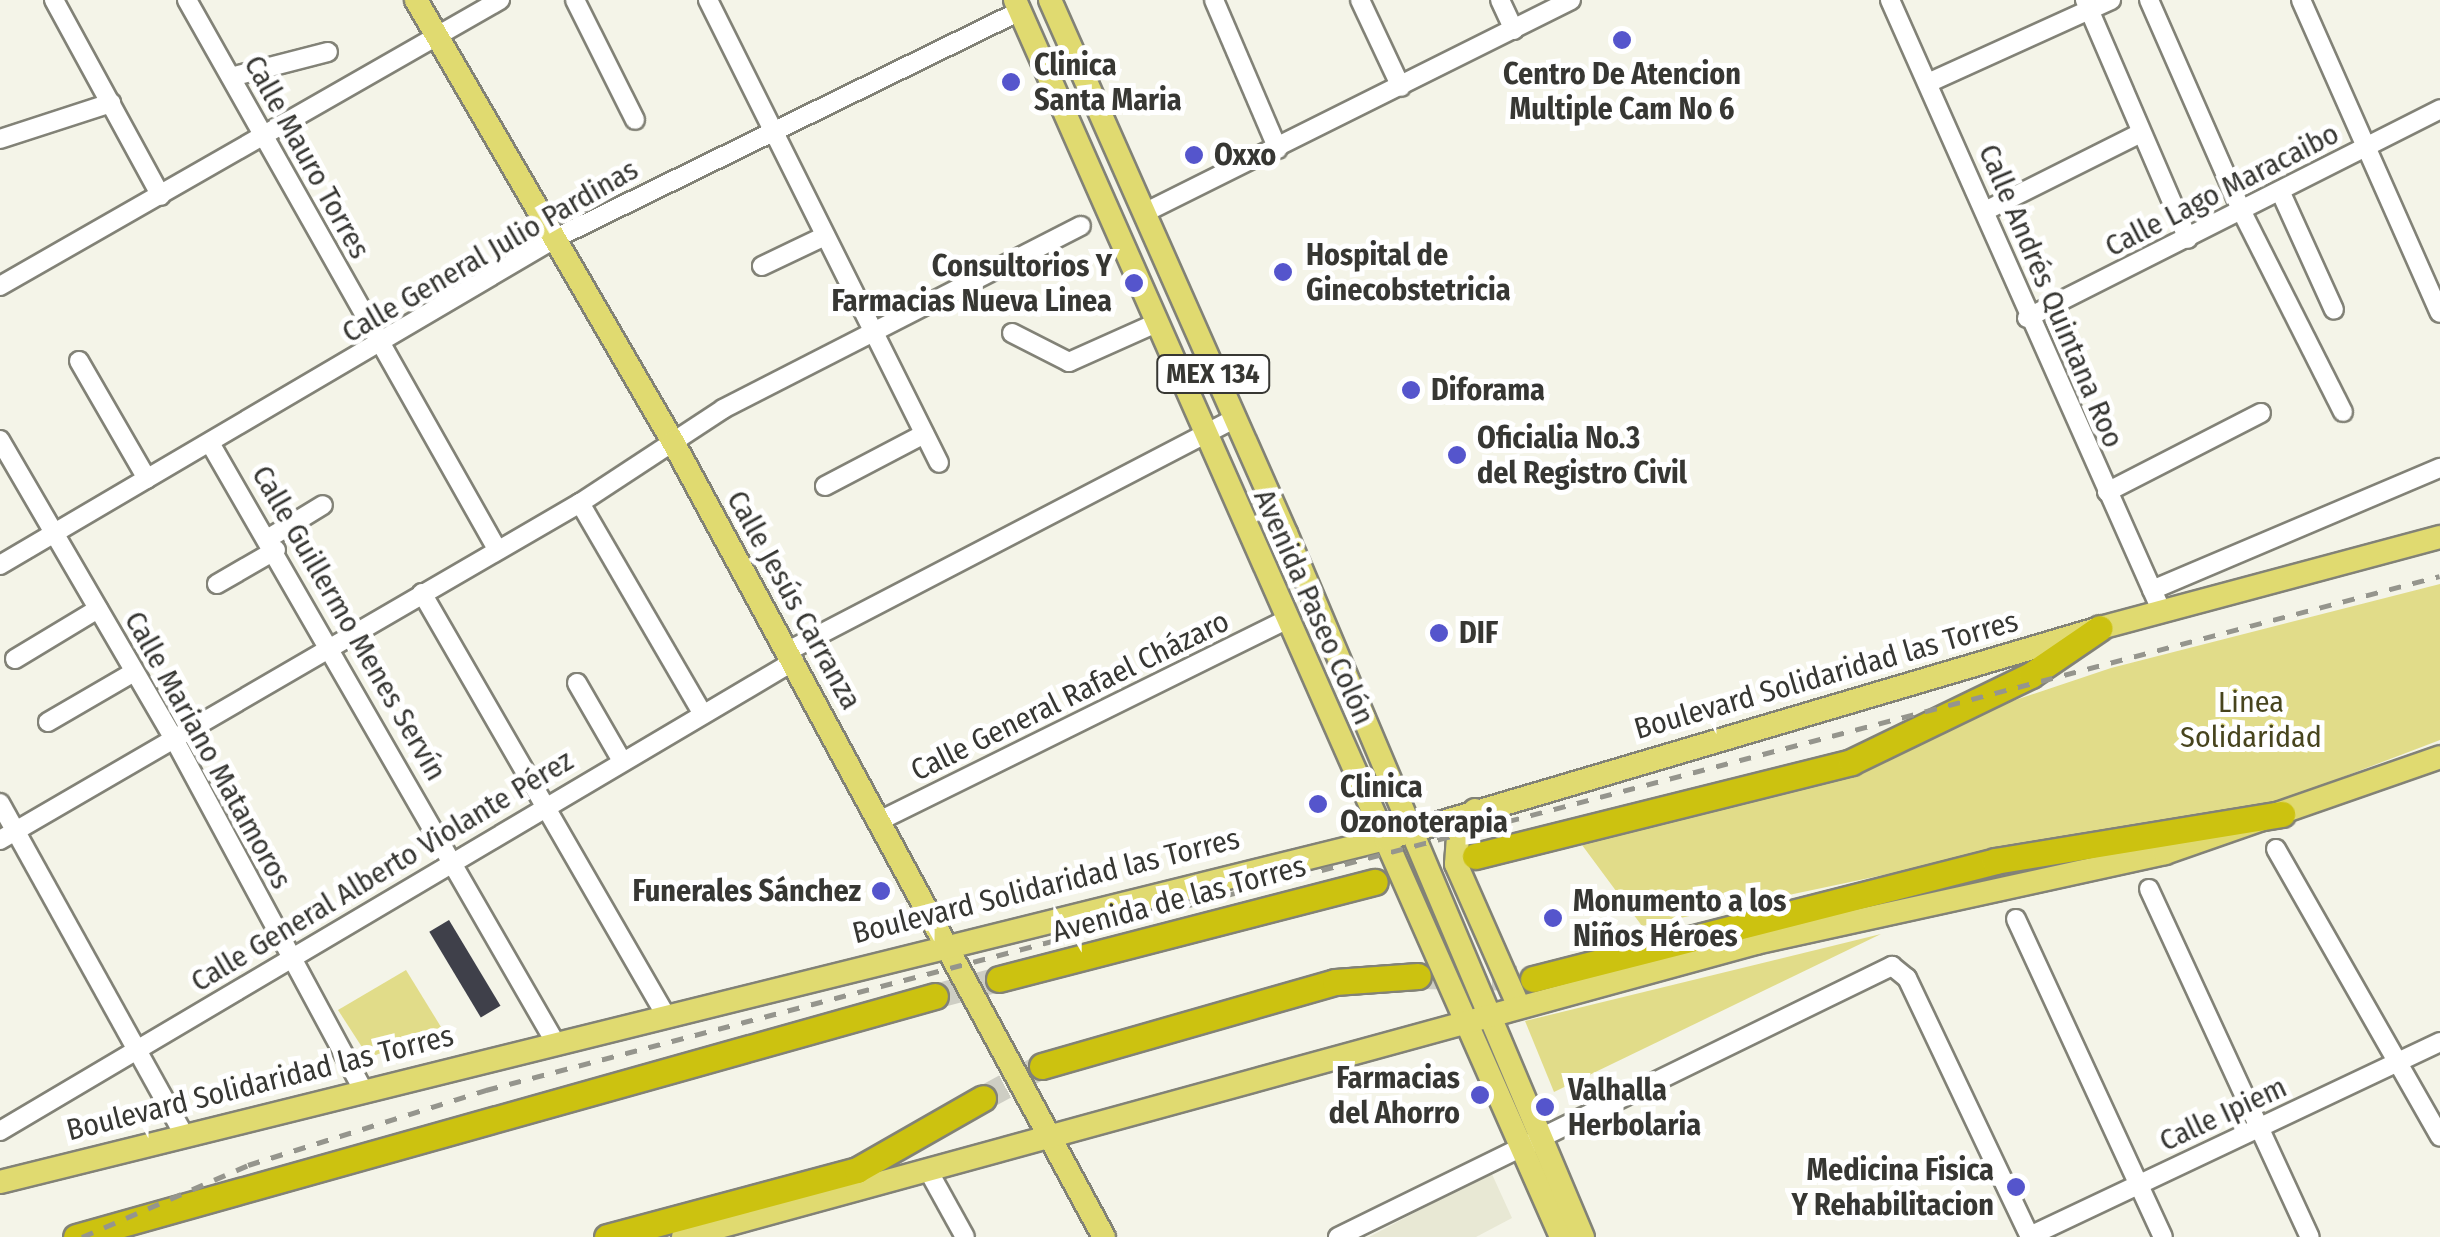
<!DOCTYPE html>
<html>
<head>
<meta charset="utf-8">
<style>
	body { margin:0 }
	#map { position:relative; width:2440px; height:1237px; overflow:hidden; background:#f4f4e8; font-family:"Fira Sans Condensed",sans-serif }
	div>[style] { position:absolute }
	.built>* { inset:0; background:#e8e8d4 }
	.green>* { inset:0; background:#e1dc89 }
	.building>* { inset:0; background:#3f404a; transform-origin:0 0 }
	.highway-tunnel>* { height:25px; margin-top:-12.5px; transform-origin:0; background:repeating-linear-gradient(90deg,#cecec4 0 25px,transparent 0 37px) }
	.roads { filter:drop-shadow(2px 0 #828277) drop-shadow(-2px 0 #828277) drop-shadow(0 2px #828277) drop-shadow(0 -2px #828277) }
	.minor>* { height:18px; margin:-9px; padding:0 9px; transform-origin:9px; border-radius:9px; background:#fff }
	.major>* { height:22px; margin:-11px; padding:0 11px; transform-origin:11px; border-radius:11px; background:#e0da70 }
	.highway>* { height:25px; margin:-12.5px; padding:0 12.5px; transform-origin:12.5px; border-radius:12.5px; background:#ccc210 }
	.rail>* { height:5px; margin-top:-2.5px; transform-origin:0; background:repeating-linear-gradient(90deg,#95958d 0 12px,transparent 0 24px) }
	.dots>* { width:28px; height:28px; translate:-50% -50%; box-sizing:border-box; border:5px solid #fff; border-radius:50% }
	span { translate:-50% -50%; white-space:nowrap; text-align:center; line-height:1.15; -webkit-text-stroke:10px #fff; paint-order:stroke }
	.shield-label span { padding:2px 8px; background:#fff; border:2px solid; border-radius:8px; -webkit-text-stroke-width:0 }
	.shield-label { font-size:28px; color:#373733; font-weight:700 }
	.poi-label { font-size:30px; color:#373733; font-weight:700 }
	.left { translate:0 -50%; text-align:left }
	.right { translate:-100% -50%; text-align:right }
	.street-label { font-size:30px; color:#373733 }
	.park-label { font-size:30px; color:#47441d }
</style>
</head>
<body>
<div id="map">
	<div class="built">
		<div style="clip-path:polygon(1491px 1172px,1512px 1218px,1476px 1237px,1369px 1237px)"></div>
	</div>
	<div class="green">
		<div style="clip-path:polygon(2440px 584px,2440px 740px,2272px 804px,2078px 834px,1642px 926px,1582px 845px,2111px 668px)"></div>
		<div style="clip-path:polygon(1881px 934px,1554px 1092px,1525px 1021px)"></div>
		<div style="clip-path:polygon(406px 970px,441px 1027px,369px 1058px,338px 1010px)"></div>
	</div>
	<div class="building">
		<div style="left:449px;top:920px;width:100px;height:23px;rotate:59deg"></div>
	</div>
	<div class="highway-tunnel">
		<div style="left:1418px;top:976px;width:110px;rotate:1deg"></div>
		<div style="left:935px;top:996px;width:66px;rotate:-14.9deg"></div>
		<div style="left:983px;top:1098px;width:67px;rotate:-28.5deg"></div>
	</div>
	<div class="roads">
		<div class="minor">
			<div style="left:54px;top:0;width:223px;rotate:61.4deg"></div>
			<div style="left:187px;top:0;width:630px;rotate:60.55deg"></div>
			<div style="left:575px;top:0;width:134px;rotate:63.4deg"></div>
			<div style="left:708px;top:0;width:517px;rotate:63.48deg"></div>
			<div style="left:1214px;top:0;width:162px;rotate:66.8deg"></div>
			<div style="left:1360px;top:0;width:96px;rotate:64.8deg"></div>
			<div style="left:1500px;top:0;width:33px;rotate:65deg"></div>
			<div style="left:1890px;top:0;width:670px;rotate:66.04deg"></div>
			<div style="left:2085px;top:0;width:260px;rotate:66.7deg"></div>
			<div style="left:2149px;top:0;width:232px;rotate:66.3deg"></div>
			<div style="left:2242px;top:212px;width:224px;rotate:63.2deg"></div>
			<div style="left:2301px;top:0;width:342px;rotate:66.1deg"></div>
			<div style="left:231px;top:77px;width:100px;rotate:-14.5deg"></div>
			<div style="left:1928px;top:83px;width:201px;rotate:-24.4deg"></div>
			<div style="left:0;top:139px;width:117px;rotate:-18deg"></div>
			<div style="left:2281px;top:193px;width:128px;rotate:65.6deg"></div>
			<div style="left:1985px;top:211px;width:174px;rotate:-26.6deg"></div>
			<div style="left:1144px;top:213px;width:477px;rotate:-26.5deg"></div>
			<div style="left:762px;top:266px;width:70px;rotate:-25.5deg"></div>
			<div style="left:0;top:286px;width:576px;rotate:-29.77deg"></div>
			<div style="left:2027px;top:318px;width:463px;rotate:-26.8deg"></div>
			<div style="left:1012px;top:333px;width:64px;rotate:27deg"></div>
			<div style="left:1069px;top:362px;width:95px;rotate:-24.1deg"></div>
			<div style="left:79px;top:361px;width:136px;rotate:60deg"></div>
			<div style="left:0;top:440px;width:344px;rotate:59.8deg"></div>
			<div style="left:173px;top:737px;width:401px;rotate:61.7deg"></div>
			<div style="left:210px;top:443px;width:691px;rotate:60.06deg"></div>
			<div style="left:825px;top:486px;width:112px;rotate:-27.7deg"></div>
			<div style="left:2107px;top:492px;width:173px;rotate:-27.2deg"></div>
			<div style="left:580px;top:503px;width:244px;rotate:59.8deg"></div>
			<div style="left:269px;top:538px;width:63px;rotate:-31.4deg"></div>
			<div style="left:0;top:565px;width:645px;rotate:-30.46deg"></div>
			<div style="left:556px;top:238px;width:517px;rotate:-26.07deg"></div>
			<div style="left:217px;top:584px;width:68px;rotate:-30deg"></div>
			<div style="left:2152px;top:590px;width:313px;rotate:-23deg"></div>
			<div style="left:422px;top:593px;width:486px;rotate:60deg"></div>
			<div style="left:788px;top:651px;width:500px;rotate:-27.49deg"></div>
			<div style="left:15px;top:659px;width:97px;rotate:-31.1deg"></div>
			<div style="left:577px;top:683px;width:90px;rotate:60deg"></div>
			<div style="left:48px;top:722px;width:99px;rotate:-30.2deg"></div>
			<div style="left:0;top:803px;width:380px;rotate:61deg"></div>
			<div style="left:879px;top:821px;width:454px;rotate:-26.3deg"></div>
			<div style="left:0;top:840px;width:671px;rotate:-30.16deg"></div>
			<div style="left:580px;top:503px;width:171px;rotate:-33.3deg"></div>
			<div style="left:723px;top:409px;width:402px;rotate:-27.1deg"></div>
			<div style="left:2276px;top:849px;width:331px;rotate:60.3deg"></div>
			<div style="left:2149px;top:889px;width:383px;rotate:65.2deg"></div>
			<div style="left:2016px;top:919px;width:350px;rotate:65.2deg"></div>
			<div style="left:0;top:1131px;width:923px;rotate:-30.62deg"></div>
			<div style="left:929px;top:1172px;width:74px;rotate:61deg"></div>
			<div style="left:2030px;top:1236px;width:454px;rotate:-25.3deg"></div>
			<div style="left:1338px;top:1237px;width:617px;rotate:-26.07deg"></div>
			<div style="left:1892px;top:966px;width:19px;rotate:39deg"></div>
			<div style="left:1907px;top:978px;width:287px;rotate:64.6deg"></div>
		</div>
		<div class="major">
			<div style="left:416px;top:0;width:511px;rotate:59.82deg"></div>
			<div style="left:673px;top:442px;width:904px;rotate:61.54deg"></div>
			<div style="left:1015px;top:0;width:1352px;rotate:66.18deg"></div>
			<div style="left:1050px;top:0;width:583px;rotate:66.12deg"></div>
			<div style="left:1286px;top:533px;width:764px;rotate:67.13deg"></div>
			<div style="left:1475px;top:810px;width:31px;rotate:123deg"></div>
			<div style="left:1458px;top:836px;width:28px;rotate:94deg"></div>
			<div style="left:1456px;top:864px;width:156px;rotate:66.2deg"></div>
			<div style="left:0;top:1182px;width:1427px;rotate:-13.91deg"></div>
			<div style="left:1385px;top:839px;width:745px;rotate:-16.44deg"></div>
			<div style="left:2100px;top:628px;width:352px;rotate:-15deg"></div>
			<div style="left:683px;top:1237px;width:1113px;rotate:-15.32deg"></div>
			<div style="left:1756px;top:943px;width:419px;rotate:-12.4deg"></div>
			<div style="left:2165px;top:853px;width:291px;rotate:-19.2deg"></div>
		</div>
		<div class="highway">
			<div style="left:1475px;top:856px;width:388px;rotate:-14deg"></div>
			<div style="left:1851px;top:762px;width:200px;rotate:-25.8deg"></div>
			<div style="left:2031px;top:675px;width:83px;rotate:-34.3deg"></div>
			<div style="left:999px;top:979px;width:388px;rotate:-14.5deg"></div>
			<div style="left:1533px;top:979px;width:477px;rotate:-14.3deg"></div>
			<div style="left:1995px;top:861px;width:291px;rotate:-9.3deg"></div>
			<div style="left:1042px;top:1066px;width:305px;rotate:-16deg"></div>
			<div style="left:1335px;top:982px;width:83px;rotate:-4.1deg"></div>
			<div style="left:76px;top:1237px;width:892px;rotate:-15.67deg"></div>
			<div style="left:607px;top:1237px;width:259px;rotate:-15deg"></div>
			<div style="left:857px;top:1170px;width:145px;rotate:-29.7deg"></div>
		</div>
	</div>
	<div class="rail">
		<div style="left:82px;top:1237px;width:181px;rotate:-23.4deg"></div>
		<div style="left:248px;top:1165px;width:250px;rotate:-17.5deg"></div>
		<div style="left:486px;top:1090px;width:2020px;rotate:-14.74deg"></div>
	</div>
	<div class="dots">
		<div style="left:1622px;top:40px;background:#55c"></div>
		<div style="left:1011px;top:82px;background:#55c"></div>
		<div style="left:1194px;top:155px;background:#55c"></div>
		<div style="left:1283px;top:272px;background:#55c"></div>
		<div style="left:1134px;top:283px;background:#55c"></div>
		<div style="left:1411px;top:390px;background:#55c"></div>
		<div style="left:1457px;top:455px;background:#55c"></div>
		<div style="left:1439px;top:633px;background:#55c"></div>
		<div style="left:1318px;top:804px;background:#55c"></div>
		<div style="left:881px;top:891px;background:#55c"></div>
		<div style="left:1553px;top:918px;background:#55c"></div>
		<div style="left:1480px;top:1095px;background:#55c"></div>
		<div style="left:1545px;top:1107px;background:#55c"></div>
		<div style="left:2016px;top:1187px;background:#55c"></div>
	</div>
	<div class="shield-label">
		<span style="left:1213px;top:374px">MEX 134</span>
	</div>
	<div class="poi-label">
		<span class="left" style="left:1034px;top:82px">Clinica<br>Santa Maria</span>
		<span style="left:1622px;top:91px">Centro De Atencion<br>Multiple Cam No 6</span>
		<span class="left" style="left:1214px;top:155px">Oxxo</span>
		<span class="left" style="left:1306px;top:272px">Hospital de<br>Ginecobstetricia</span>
		<span class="right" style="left:1112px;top:283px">Consultorios Y<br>Farmacias Nueva Linea</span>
		<span class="left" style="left:1431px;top:390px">Diforama</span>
		<span class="left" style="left:1477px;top:455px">Oficialia No.3<br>del Registro Civil</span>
		<span class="left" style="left:1459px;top:633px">DIF</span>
		<span class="left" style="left:1340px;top:804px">Clinica<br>Ozonoterapia</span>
		<span class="right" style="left:861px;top:891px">Funerales Sánchez</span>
		<span class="left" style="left:1573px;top:918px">Monumento a los<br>Niños Héroes</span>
		<span class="right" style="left:1460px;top:1095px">Farmacias<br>del Ahorro</span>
		<span class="left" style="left:1568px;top:1107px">Valhalla<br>Herbolaria</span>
		<span class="right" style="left:1994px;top:1187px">Medicina Fisica<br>Y Rehabilitacion</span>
	</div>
	<div class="street-label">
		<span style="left:307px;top:157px;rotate:61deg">Calle Mauro Torres</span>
		<span style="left:2222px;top:190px;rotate:-27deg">Calle Lago Maracaibo</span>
		<span style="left:490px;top:251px;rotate:-30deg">Calle General Julio Pardinas</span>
		<span style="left:2051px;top:296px;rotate:67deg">Calle Andrés Quintana Roo</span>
		<span style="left:794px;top:600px;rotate:61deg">Calle Jesús Carranza</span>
		<span style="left:1314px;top:607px;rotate:66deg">Avenida Paseo Colón</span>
		<span style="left:349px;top:623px;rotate:60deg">Calle Guillermo Menes Servín</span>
		<span style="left:1826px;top:675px;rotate:-16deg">Boulevard Solidaridad las Torres</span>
		<span style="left:1070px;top:696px;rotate:-26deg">Calle General Rafael Cházaro</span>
		<span style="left:208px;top:750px;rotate:61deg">Calle Mariano Matamoros</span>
		<span style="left:382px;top:871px;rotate:-31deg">Calle General Alberto Violante Pérez</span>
		<span style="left:1046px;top:886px;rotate:-14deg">Boulevard Solidaridad las Torres</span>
		<span style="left:1179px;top:899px;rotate:-15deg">Avenida de las Torres</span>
		<span style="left:260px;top:1083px;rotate:-14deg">Boulevard Solidaridad las Torres</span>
		<span style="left:2223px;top:1114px;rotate:-25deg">Calle Ipiem</span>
	</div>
	<div class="park-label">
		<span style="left:2251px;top:719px">Linea<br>Solidaridad</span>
	</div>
</div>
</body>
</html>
